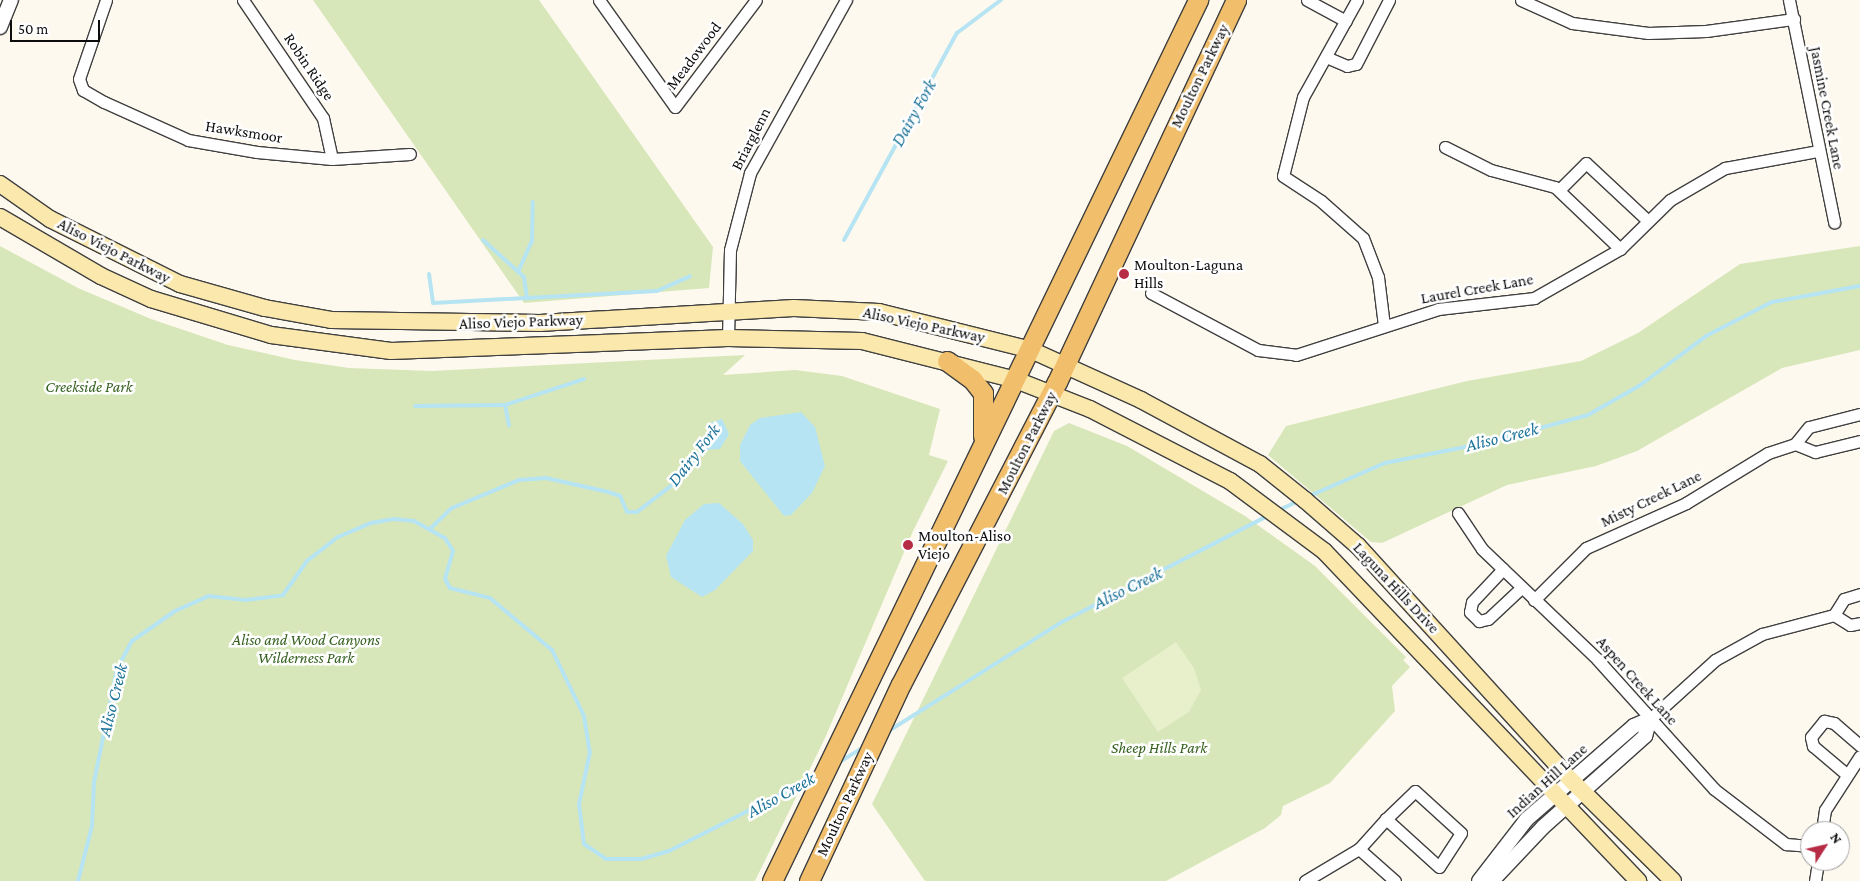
<!DOCTYPE html>
<html>
<head>
<meta charset="utf-8">
<style>
	body { margin:0 }
	#map { position:relative; width:1860px; height:881px; overflow:hidden; background:#fef9ee; font-family:"Crimson Pro",serif }
	div>[style] { position:absolute }
	.green>* { inset:0; background:#d7e7ba }
	.pitch>* { inset:0; background:#e7efcb }
	.water>* { inset:0; background:#b6e4f3 }
	.stream>* { height:4px; margin:-2px; padding:0 2px; transform-origin:2px; border-radius:2px; background:#b6e4f3 }
	.roads { filter:drop-shadow(1px 0 #404040) drop-shadow(-1px 0 #404040) drop-shadow(0 1px #404040) drop-shadow(0 -1px #404040) }
	.minor>* { height:11px; margin:-5.5px; padding:0 5.5px; transform-origin:5.5px; border-radius:5.5px; background:#fff }
	.tertiary>* { height:14px; margin:-7px; padding:0 7px; transform-origin:7px; border-radius:7px; background:#fff }
	.secondary>* { height:16px; margin:-8px; padding:0 8px; transform-origin:8px; border-radius:8px; background:#fbe8ad }
	.primary>* { height:19px; margin:-9.5px; padding:0 9.5px; transform-origin:9.5px; border-radius:9.5px; background:#f1bf6b }
	.dots>* { width:14px; height:14px; translate:-50% -50%; box-sizing:border-box; border:2px solid #fff; border-radius:50% }
	span { translate:-50% -50%; white-space:nowrap; text-align:center; line-height:1.15; -webkit-text-stroke:5px #fff; paint-order:stroke }
	.street-label { font-size:16px; color:#0d0d0d }
	.poi-label { font-size:16px; color:#0d0d0d }
	.left { translate:0 -50%; text-align:left }
	.park-label { font-size:16px; color:#376221; font-style:italic }
	.water-label { font-size:18px; color:#1d7399; font-style:italic }
	.north { position:absolute; left:1800px; top:821px; width:50px; height:50px; box-sizing:border-box; background:#fff; border:1px solid #9e9e9e; border-radius:50%; rotate:55deg; font-size:14px; font-weight:700; line-height:20px; text-align:center; color:#0d0d0d }
	.north::after { content:''; display:block; margin:auto; width:18px; height:22px; background:#b62c45; clip-path:polygon(50% 0,100% 100%,50% 72%,0 100%) }
	.scale { position:absolute; left:10px; top:20px; width:90px; height:22px; box-sizing:border-box; border:2px solid #0d0d0d; border-top:0; padding-left:6px; font-size:15px; line-height:18px; white-space:nowrap; color:#0d0d0d; -webkit-text-stroke:4px #fff; paint-order:stroke }
</style>
</head>
<body>
<div id="map">
	<div class="green">
		<div style="clip-path:polygon(313px 0,539px 0,713px 247px,709px 288px,524px 303px)"></div>
		<div style="clip-path:polygon(0 246px,78px 288px,151px 319px,228px 345px,295px 360px,349px 368px,432px 371px,745px 355px,723px 375px,795px 370px,842px 376px,940px 409px,929px 455px,948px 461px,913px 531px,825px 738px,755px 881px,0 881px)"></div>
		<div style="clip-path:polygon(1860px 246px,1860px 350px,1782px 368px,1637px 451px,1596px 466px,1507px 485px,1382px 543px,1371px 542px,1268px 455px,1286px 426px,1467px 381px,1581px 361px,1638px 333px,1740px 264px)"></div>
		<div style="clip-path:polygon(1069px 423px,1127px 446px,1245px 516px,1315px 566px,1406px 657px,1403px 660px,1410px 667px,1392px 686px,1395px 711px,1330px 783px,1283px 806px,1281px 815px,1265px 828px,1166px 881px,925px 881px,872px 804px,1054px 431px)"></div>
	</div>
	<div class="pitch">
		<div style="clip-path:polygon(1176px 642px,1194px 668px,1201px 690px,1189px 712px,1158px 732px,1122px 678px)"></div>
	</div>
	<div class="water">
		<div style="clip-path:polygon(801px 412px,815px 427px,825px 466px,812px 493px,791px 515px,784px 516px,740px 461px,740px 445px,750px 425px,760px 418px)"></div>
		<div style="clip-path:polygon(722px 419px,729px 434px,720px 449px,702px 450px,710px 423px)"></div>
		<div style="clip-path:polygon(719px 503px,743px 524px,753px 540px,753px 551px,715px 590px,702px 597px,671px 577px,666px 556px,685px 520px,704px 504px)"></div>
	</div>
	<div class="stream">
		<div style="left:483px;top:240px;width:55px;rotate:42.1deg"></div>
		<div style="left:524px;top:277px;width:22px;rotate:82deg"></div>
		<div style="left:844px;top:240px;width:236px;rotate:-61.4deg"></div>
		<div style="left:957px;top:33px;width:55px;rotate:-36.9deg"></div>
		<div style="left:518px;top:272px;width:34px;rotate:-66deg"></div>
		<div style="left:532px;top:241px;width:39px;rotate:-89deg"></div>
		<div style="left:429px;top:274px;width:29px;rotate:82deg"></div>
		<div style="left:433px;top:303px;width:224px;rotate:-3.1deg"></div>
		<div style="left:657px;top:291px;width:36px;rotate:-24deg"></div>
		<div style="left:505px;top:405px;width:83px;rotate:-18.2deg"></div>
		<div style="left:415px;top:406px;width:90px;rotate:-0.6deg"></div>
		<div style="left:505px;top:405px;width:21px;rotate:79deg"></div>
		<div style="left:1307px;top:497px;width:85px;rotate:-23.6deg"></div>
		<div style="left:1385px;top:463px;width:97px;rotate:-11.3deg"></div>
		<div style="left:1480px;top:444px;width:112px;rotate:-15deg"></div>
		<div style="left:1588px;top:415px;width:59px;rotate:-29.6deg"></div>
		<div style="left:1639px;top:386px;width:84px;rotate:-36.7deg"></div>
		<div style="left:1706px;top:336px;width:74px;rotate:-27.3deg"></div>
		<div style="left:1772px;top:302px;width:89px;rotate:-10.3deg"></div>
		<div style="left:1277px;top:511px;width:23px;rotate:-25deg"></div>
		<div style="left:431px;top:528px;width:29px;rotate:-44deg"></div>
		<div style="left:452px;top:508px;width:73px;rotate:-22.7deg"></div>
		<div style="left:519px;top:480px;width:27px;rotate:-4deg"></div>
		<div style="left:546px;top:478px;width:64px;rotate:12.7deg"></div>
		<div style="left:608px;top:492px;width:13px;rotate:18deg"></div>
		<div style="left:620px;top:496px;width:17px;rotate:66deg"></div>
		<div style="left:627px;top:512px;width:10px"></div>
		<div style="left:637px;top:512px;width:54px;rotate:-37.5deg"></div>
		<div style="left:680px;top:479px;width:41px;rotate:-52.9deg"></div>
		<div style="left:887px;top:732px;width:207px;rotate:-32.2deg"></div>
		<div style="left:1062px;top:622px;width:233px;rotate:-27.3deg"></div>
		<div style="left:838px;top:763px;width:31px;rotate:-32deg"></div>
		<div style="left:78px;top:881px;width:57px;rotate:-75.7deg"></div>
		<div style="left:92px;top:826px;width:44px;rotate:-87.4deg"></div>
		<div style="left:94px;top:782px;width:115px;rotate:-78.5deg"></div>
		<div style="left:117px;top:669px;width:32px;rotate:-62deg"></div>
		<div style="left:132px;top:641px;width:52px;rotate:-34.9deg"></div>
		<div style="left:175px;top:611px;width:36px;rotate:-24deg"></div>
		<div style="left:208px;top:596px;width:37px;rotate:6deg"></div>
		<div style="left:245px;top:600px;width:38px;rotate:-7deg"></div>
		<div style="left:283px;top:595px;width:42px;rotate:-54.8deg"></div>
		<div style="left:307px;top:561px;width:39px;rotate:-38deg"></div>
		<div style="left:338px;top:537px;width:36px;rotate:-23deg"></div>
		<div style="left:371px;top:523px;width:23px;rotate:-10deg"></div>
		<div style="left:394px;top:519px;width:20px;rotate:6deg"></div>
		<div style="left:414px;top:521px;width:35px;rotate:29deg"></div>
		<div style="left:445px;top:538px;width:15px;rotate:58deg"></div>
		<div style="left:453px;top:551px;width:29px;rotate:106deg"></div>
		<div style="left:445px;top:579px;width:10px;rotate:61deg"></div>
		<div style="left:450px;top:588px;width:41px;rotate:14deg"></div>
		<div style="left:490px;top:598px;width:81px;rotate:40deg"></div>
		<div style="left:552px;top:650px;width:73px;rotate:64.1deg"></div>
		<div style="left:584px;top:716px;width:36px;rotate:81deg"></div>
		<div style="left:590px;top:752px;width:53px;rotate:101.9deg"></div>
		<div style="left:579px;top:804px;width:40px;rotate:82.9deg"></div>
		<div style="left:584px;top:844px;width:27px;rotate:34deg"></div>
		<div style="left:606px;top:859px;width:35px"></div>
		<div style="left:641px;top:859px;width:29px;rotate:-16deg"></div>
		<div style="left:669px;top:851px;width:164px;rotate:-26.9deg"></div>
	</div>
	<div class="roads">
		<div class="minor">
			<div style="left:106px;top:0;width:83px;rotate:108.9deg"></div>
			<div style="left:79px;top:79px;width:12px;rotate:70deg"></div>
			<div style="left:83px;top:90px;width:24px;rotate:30deg"></div>
			<div style="left:104px;top:102px;width:92px;rotate:24.3deg"></div>
			<div style="left:188px;top:140px;width:70px;rotate:9.9deg"></div>
			<div style="left:257px;top:152px;width:75px;rotate:5.3deg"></div>
			<div style="left:332px;top:159px;width:78px;rotate:-3.7deg"></div>
			<div style="left:243px;top:0;width:143px;rotate:55.9deg"></div>
			<div style="left:323px;top:118px;width:42px;rotate:77.6deg"></div>
			<div style="left:599px;top:0;width:131px;rotate:54.6deg"></div>
			<div style="left:675px;top:107px;width:134px;rotate:-52.9deg"></div>
			<div style="left:1307px;top:0;width:44px;rotate:28.3deg"></div>
			<div style="left:1357px;top:0;width:111px;rotate:119.1deg"></div>
			<div style="left:1303px;top:97px;width:81px;rotate:104.2deg"></div>
			<div style="left:1283px;top:176px;width:45px;rotate:33.3deg"></div>
			<div style="left:1321px;top:201px;width:56px;rotate:41.4deg"></div>
			<div style="left:1363px;top:238px;width:42px;rotate:69deg"></div>
			<div style="left:1378px;top:277px;width:49px;rotate:83deg"></div>
			<div style="left:1521px;top:0;width:56px;rotate:24.3deg"></div>
			<div style="left:1572px;top:23px;width:77px;rotate:7.5deg"></div>
			<div style="left:1648px;top:33px;width:58px;rotate:-2deg"></div>
			<div style="left:1706px;top:31px;width:89px;rotate:-7.8deg"></div>
			<div style="left:1789px;top:0;width:227px;rotate:78.5deg"></div>
			<div style="left:1326px;top:57px;width:23px;rotate:23deg"></div>
			<div style="left:1347px;top:66px;width:9px;rotate:-13deg"></div>
			<div style="left:1356px;top:64px;width:72px;rotate:-62.7deg"></div>
			<div style="left:1445px;top:147px;width:51px;rotate:26.6deg"></div>
			<div style="left:1491px;top:170px;width:66px;rotate:14.9deg"></div>
			<div style="left:1555px;top:187px;width:90px;rotate:43.6deg"></div>
			<div style="left:1559px;top:190px;width:38px;rotate:-45deg"></div>
			<div style="left:1586px;top:163px;width:85px;rotate:43.1deg"></div>
			<div style="left:1151px;top:293px;width:121px;rotate:28deg"></div>
			<div style="left:1258px;top:350px;width:38px;rotate:7deg"></div>
			<div style="left:1296px;top:355px;width:149px;rotate:-17.9deg"></div>
			<div style="left:1438px;top:309px;width:97px;rotate:-6.5deg"></div>
			<div style="left:1534px;top:298px;width:99px;rotate:-29.7deg"></div>
			<div style="left:1620px;top:249px;width:70px;rotate:-44.4deg"></div>
			<div style="left:1670px;top:200px;width:64px;rotate:-30.2deg"></div>
			<div style="left:1725px;top:168px;width:95px;rotate:-10.4deg"></div>
			<div style="left:728px;top:338px;width:88px;rotate:-88.7deg"></div>
			<div style="left:730px;top:250px;width:80px;rotate:-75.4deg"></div>
			<div style="left:750px;top:173px;width:198px;rotate:-61deg"></div>
			<div style="left:1795px;top:444px;width:22px;rotate:22deg"></div>
			<div style="left:1815px;top:452px;width:46px;rotate:-13.7deg"></div>
			<div style="left:1458px;top:513px;width:43px;rotate:56.3deg"></div>
			<div style="left:1482px;top:549px;width:159px;rotate:43.7deg"></div>
			<div style="left:1597px;top:659px;width:175px;rotate:48deg"></div>
			<div style="left:1714px;top:789px;width:91px;rotate:37.4deg"></div>
			<div style="left:1786px;top:844px;width:24px;rotate:5deg"></div>
			<div style="left:1503px;top:569px;width:45px;rotate:133.2deg"></div>
			<div style="left:1472px;top:602px;width:10px;rotate:101deg"></div>
			<div style="left:1470px;top:612px;width:13px;rotate:45deg"></div>
			<div style="left:1479px;top:621px;width:9px;rotate:-13deg"></div>
			<div style="left:1488px;top:619px;width:45px;rotate:-43.2deg"></div>
			<div style="left:1534px;top:600px;width:74px;rotate:-45deg"></div>
			<div style="left:1586px;top:548px;width:110px;rotate:-24.2deg"></div>
			<div style="left:1686px;top:503px;width:96px;rotate:-31.4deg"></div>
			<div style="left:1768px;top:453px;width:28px;rotate:-18deg"></div>
			<div style="left:1795px;top:444px;width:22px;rotate:-51deg"></div>
			<div style="left:1809px;top:427px;width:53px;rotate:-14.3deg"></div>
			<div style="left:1834px;top:615px;width:19px;rotate:32deg"></div>
			<div style="left:1850px;top:625px;width:10px;rotate:-11deg"></div>
			<div style="left:1650px;top:719px;width:88px;rotate:-42.2deg"></div>
			<div style="left:1715px;top:660px;width:54px;rotate:-29deg"></div>
			<div style="left:1762px;top:634px;width:74px;rotate:-14.8deg"></div>
			<div style="left:1834px;top:615px;width:19px;rotate:-58deg"></div>
			<div style="left:1844px;top:599px;width:17px;rotate:-17deg"></div>
			<div style="left:1845px;top:773px;width:42px;rotate:-139.8deg"></div>
			<div style="left:1813px;top:746px;width:9px;rotate:-103deg"></div>
			<div style="left:1811px;top:737px;width:21px;rotate:-51deg"></div>
			<div style="left:1824px;top:721px;width:10px;rotate:11deg"></div>
			<div style="left:1834px;top:723px;width:35px;rotate:41deg"></div>
			<div style="left:1822px;top:831px;width:21px;rotate:-82deg"></div>
			<div style="left:1825px;top:810px;width:64px;rotate:-57.1deg"></div>
			<div style="left:1359px;top:849px;width:48px;rotate:41.6deg"></div>
			<div style="left:1305px;top:881px;width:63px;rotate:-30.7deg"></div>
			<div style="left:1359px;top:849px;width:40px;rotate:-48deg"></div>
			<div style="left:1386px;top:819px;width:40px;rotate:-44deg"></div>
			<div style="left:1415px;top:791px;width:62px;rotate:42.4deg"></div>
			<div style="left:1461px;top:833px;width:40px;rotate:122.9deg"></div>
			<div style="left:1439px;top:867px;width:72px;rotate:-137.8deg"></div>
			<div style="left:1815px;top:881px;width:20px;rotate:-81deg"></div>
		</div>
		<div class="tertiary">
			<div style="left:0;top:27px;width:29px;rotate:-68deg"></div>
			<div style="left:1479px;top:881px;width:78px;rotate:-52.3deg"></div>
			<div style="left:1527px;top:819px;width:142px;rotate:-41deg"></div>
			<div style="left:1634px;top:726px;width:17px;rotate:-24deg"></div>
			<div style="left:1492px;top:881px;width:74px;rotate:-46.6deg"></div>
			<div style="left:1543px;top:827px;width:137px;rotate:-41.7deg"></div>
			<div style="left:1645px;top:736px;width:18px;rotate:-74deg"></div>
		</div>
		<div class="secondary">
			<div style="left:0;top:184px;width:61px;rotate:35deg"></div>
			<div style="left:50px;top:219px;width:145px;rotate:26.6deg"></div>
			<div style="left:180px;top:284px;width:88px;rotate:15.8deg"></div>
			<div style="left:265px;top:308px;width:67px;rotate:10.3deg"></div>
			<div style="left:331px;top:320px;width:209px;rotate:0.8deg"></div>
			<div style="left:540px;top:323px;width:254px;rotate:-3.4deg"></div>
			<div style="left:794px;top:308px;width:85px;rotate:2.7deg"></div>
			<div style="left:879px;top:312px;width:157px;rotate:14deg"></div>
			<div style="left:1031px;top:350px;width:121px;rotate:24.4deg"></div>
			<div style="left:1141px;top:400px;width:135px;rotate:28.3deg"></div>
			<div style="left:1260px;top:464px;width:58px;rotate:38.7deg"></div>
			<div style="left:1305px;top:500px;width:70px;rotate:41deg"></div>
			<div style="left:1358px;top:546px;width:318px;rotate:47.7deg"></div>
			<div style="left:1572px;top:781px;width:142px;rotate:44.7deg"></div>
			<div style="left:0;top:217px;width:117px;rotate:30.3deg"></div>
			<div style="left:101px;top:276px;width:55px;rotate:24.7deg"></div>
			<div style="left:151px;top:299px;width:125px;rotate:16.7deg"></div>
			<div style="left:271px;top:335px;width:121px;rotate:7.6deg"></div>
			<div style="left:391px;top:351px;width:337px;rotate:-2.2deg"></div>
			<div style="left:728px;top:338px;width:134px;rotate:1.3deg"></div>
			<div style="left:862px;top:341px;width:159px;rotate:14.2deg"></div>
			<div style="left:1016px;top:380px;width:79px;rotate:21.4deg"></div>
			<div style="left:1090px;top:409px;width:157px;rotate:27.2deg"></div>
			<div style="left:1230px;top:481px;width:117px;rotate:36.7deg"></div>
			<div style="left:1324px;top:551px;width:456px;rotate:46.4deg"></div>
		</div>
		<div class="primary">
			<div style="left:947px;top:361px;width:31px;rotate:36deg"></div>
			<div style="left:972px;top:379px;width:18px;rotate:52deg"></div>
			<div style="left:983px;top:393px;width:43px;rotate:90deg"></div>
			<div style="left:772px;top:881px;width:979px;rotate:-64.19deg"></div>
			<div style="left:809px;top:881px;width:217px;rotate:-65deg"></div>
			<div style="left:901px;top:684px;width:340px;rotate:-62.7deg"></div>
			<div style="left:1057px;top:382px;width:422px;rotate:-64.9deg"></div>
		</div>
	</div>
	<div class="dots">
		<div style="left:1124px;top:274px;background:#b62c45"></div>
		<div style="left:908px;top:545px;background:#b62c45"></div>
	</div>
	<div class="street-label">
		<span style="left:694px;top:56px;rotate:-53deg">Meadowood</span>
		<span style="left:309px;top:67px;rotate:56deg">Robin Ridge</span>
		<span style="left:1200px;top:76px;rotate:-64deg">Moulton Parkway</span>
		<span style="left:1827px;top:108px;rotate:79deg">Jasmine Creek Lane</span>
		<span style="left:244px;top:132px;rotate:9deg">Hawksmoor</span>
		<span style="left:751px;top:139px;rotate:-63deg">Briarglenn</span>
		<span style="left:114px;top:251px;rotate:27deg">Aliso Viejo Parkway</span>
		<span style="left:1477px;top:289px;rotate:-10deg">Laurel Creek Lane</span>
		<span style="left:521px;top:322px;rotate:-2deg">Aliso Viejo Parkway</span>
		<span style="left:924px;top:325px;rotate:12deg">Aliso Viejo Parkway</span>
		<span style="left:1027px;top:443px;rotate:-63deg">Moulton Parkway</span>
		<span style="left:1651px;top:499px;rotate:-26deg">Misty Creek Lane</span>
		<span style="left:1396px;top:588px;rotate:47deg">Laguna Hills Drive</span>
		<span style="left:1637px;top:681px;rotate:48deg">Aspen Creek Lane</span>
		<span style="left:1547px;top:781px;rotate:-42deg">Indian Hill Lane</span>
		<span style="left:845px;top:804px;rotate:-65deg">Moulton Parkway</span>
	</div>
	<div class="poi-label">
		<span class="left" style="left:1134px;top:274px">Moulton-Laguna<br>Hills</span>
		<span class="left" style="left:918px;top:545px">Moulton-Aliso<br>Viejo</span>
	</div>
	<div class="park-label">
		<span style="left:89px;top:387px">Creekside Park</span>
		<span style="left:306px;top:649px">Aliso and Wood Canyons<br>Wilderness Park</span>
		<span style="left:1159px;top:748px">Sheep Hills Park</span>
	</div>
	<div class="water-label">
		<span style="left:914px;top:113px;rotate:-61deg">Dairy Fork</span>
		<span style="left:1502px;top:437px;rotate:-14deg">Aliso Creek</span>
		<span style="left:694px;top:455px;rotate:-52deg">Dairy Fork</span>
		<span style="left:1128px;top:588px;rotate:-26deg">Aliso Creek</span>
		<span style="left:113px;top:700px;rotate:-76deg">Aliso Creek</span>
		<span style="left:781px;top:795px;rotate:-29deg">Aliso Creek</span>
	</div>
	<div class="north">N</div>
	<div class="scale">50 m</div>
</div>
</body>
</html>
